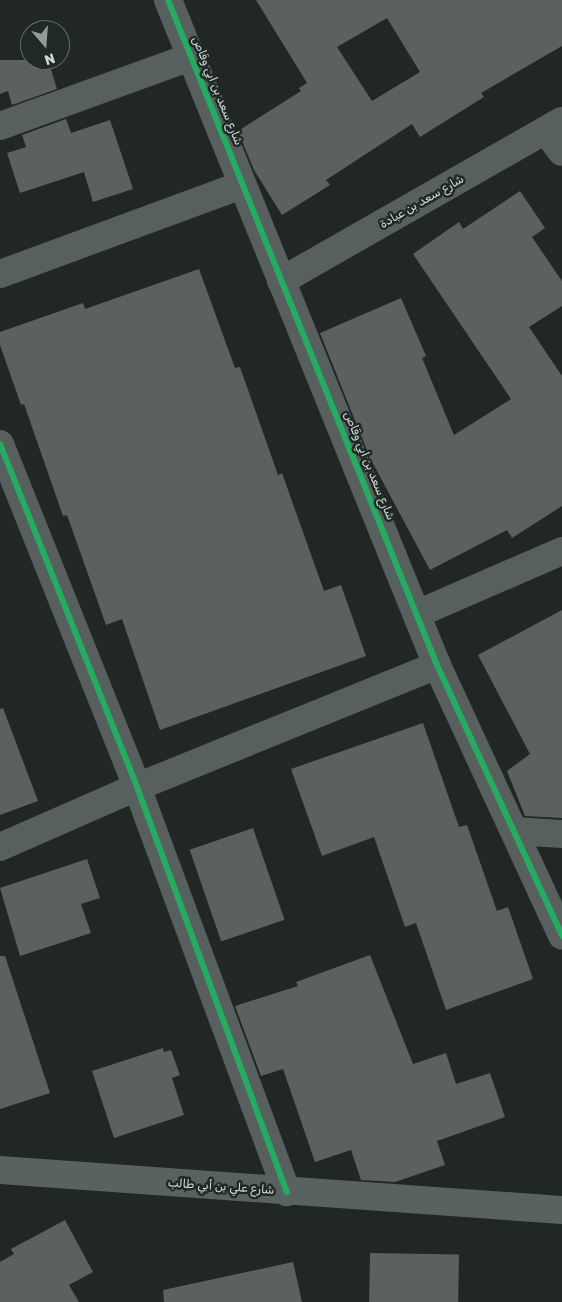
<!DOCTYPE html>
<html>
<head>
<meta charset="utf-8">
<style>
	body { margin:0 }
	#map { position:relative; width:562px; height:1302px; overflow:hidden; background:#212724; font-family:Rubik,"Noto Naskh Arabic",sans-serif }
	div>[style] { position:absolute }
	.building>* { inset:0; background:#5c615e; transform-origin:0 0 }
	.street>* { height:28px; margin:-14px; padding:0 14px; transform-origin:14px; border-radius:14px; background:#57605d }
	.secondary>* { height:28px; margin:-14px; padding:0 14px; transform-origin:14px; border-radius:14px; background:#58635f }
	.cycleway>* { height:6px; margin:-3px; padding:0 3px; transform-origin:3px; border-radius:3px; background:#26ab63 }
	span { translate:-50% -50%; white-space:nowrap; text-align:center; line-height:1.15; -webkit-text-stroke:5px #1f2925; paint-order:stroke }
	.street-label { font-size:12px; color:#d2d8d5 }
	.north { position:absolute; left:20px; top:20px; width:50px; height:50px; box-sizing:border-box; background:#1f2925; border:1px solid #676f6b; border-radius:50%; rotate:162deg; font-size:14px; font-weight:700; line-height:20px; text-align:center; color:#d2d8d5 }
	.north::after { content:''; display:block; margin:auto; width:18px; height:22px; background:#949a97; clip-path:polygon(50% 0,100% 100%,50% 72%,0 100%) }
</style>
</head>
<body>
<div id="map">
	<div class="building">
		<div style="clip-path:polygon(evenodd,256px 0,562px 0,562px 46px,481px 93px,484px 97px,420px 137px,412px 124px,326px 180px,330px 185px,282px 215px,254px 170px,238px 131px,301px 91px,299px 88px,307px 83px,256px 0,387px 18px,420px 72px,372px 101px,337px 47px,387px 18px)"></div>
		<div style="clip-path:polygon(0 60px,48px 60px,57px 89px,12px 105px,8px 91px,0 94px)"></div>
		<div style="clip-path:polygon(66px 119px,71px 133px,110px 120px,133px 189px,93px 202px,84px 172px,20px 193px,7px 153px,26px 147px,22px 135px)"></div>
		<div style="clip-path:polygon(520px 191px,545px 228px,532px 237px,562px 281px,562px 306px,529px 327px,562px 376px,562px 506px,512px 538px,507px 530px,430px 570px,370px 458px,320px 333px,401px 298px,426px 356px,422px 358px,454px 435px,511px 399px,413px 254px,459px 222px,463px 229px)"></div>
		<div style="clip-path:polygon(199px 269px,235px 368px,240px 367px,278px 475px,282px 473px,324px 591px,341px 585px,366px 656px,160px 730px,122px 619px,106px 625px,67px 515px,63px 516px,24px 404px,21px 405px,0 345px,0 332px,83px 303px,85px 309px)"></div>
		<div style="clip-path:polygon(562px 610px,562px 818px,525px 816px,507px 771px,530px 754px,478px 655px)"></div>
		<div style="clip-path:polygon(3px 708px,38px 801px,0 815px,0 709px)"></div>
		<div style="clip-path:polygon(423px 723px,459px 827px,467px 825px,497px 911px,508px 907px,533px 979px,446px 1010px,416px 923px,405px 927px,374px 837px,322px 856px,291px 769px)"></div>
		<div style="left:253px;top:828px;width:97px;height:67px;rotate:71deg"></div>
		<div style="clip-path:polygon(87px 859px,100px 898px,81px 904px,91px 933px,20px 956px,0 888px)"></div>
		<div style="clip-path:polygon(370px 955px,413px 1064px,446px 1053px,456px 1084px,490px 1073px,505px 1117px,437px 1141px,445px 1165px,395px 1182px,361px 1180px,351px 1150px,315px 1162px,283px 1069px,261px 1076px,235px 1006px,298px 986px,296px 982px)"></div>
		<div style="clip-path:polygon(0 956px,5px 956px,50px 1093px,0 1109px)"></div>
		<div style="clip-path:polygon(163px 1048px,164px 1052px,171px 1050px,180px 1075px,172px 1078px,184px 1115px,114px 1138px,92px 1071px)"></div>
		<div style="clip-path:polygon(65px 1220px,93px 1272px,69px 1285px,79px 1302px,0 1302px,0 1262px,14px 1254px,11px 1249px)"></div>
		<div style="left:370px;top:1253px;width:89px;height:49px;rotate:1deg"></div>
		<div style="clip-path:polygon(293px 1262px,302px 1302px,164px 1302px,163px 1290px)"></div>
	</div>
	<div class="street">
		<div style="left:168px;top:0;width:717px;rotate:67.98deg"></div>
		<div style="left:437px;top:665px;width:298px;rotate:65.2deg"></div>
		<div style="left:0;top:126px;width:203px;rotate:-19.9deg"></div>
		<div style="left:546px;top:131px;width:26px;rotate:53deg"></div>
		<div style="left:0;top:274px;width:258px;rotate:-20.2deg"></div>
		<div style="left:281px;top:281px;width:323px;rotate:-29.7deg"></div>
		<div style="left:0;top:444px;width:369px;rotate:68.2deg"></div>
		<div style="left:137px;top:787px;width:432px;rotate:69.7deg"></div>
		<div style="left:417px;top:614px;width:158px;rotate:-23.5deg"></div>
		<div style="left:514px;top:831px;width:48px;rotate:3.6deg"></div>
		<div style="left:0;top:847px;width:150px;rotate:-23.7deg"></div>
		<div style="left:137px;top:787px;width:324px;rotate:-22.1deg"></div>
	</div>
	<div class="secondary">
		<div style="left:0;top:1170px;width:563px;rotate:4.07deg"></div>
	</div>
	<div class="cycleway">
		<div style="left:168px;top:0;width:717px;rotate:67.98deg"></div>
		<div style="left:437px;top:665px;width:298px;rotate:65.2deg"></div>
		<div style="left:0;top:444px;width:369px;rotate:68.2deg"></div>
		<div style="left:137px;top:787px;width:432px;rotate:69.7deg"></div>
	</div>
	<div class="street-label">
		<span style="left:217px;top:91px;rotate:68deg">شارع سعد بن ابي وقاص</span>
		<span style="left:422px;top:202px;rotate:-30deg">شارع سعد بن عبادة</span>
		<span style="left:369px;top:466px;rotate:68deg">شارع سعد بن ابي وقاص</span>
		<span style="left:221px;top:1187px;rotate:4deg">شارع علي بن أبي طالب</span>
	</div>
	<div class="north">N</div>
</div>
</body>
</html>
